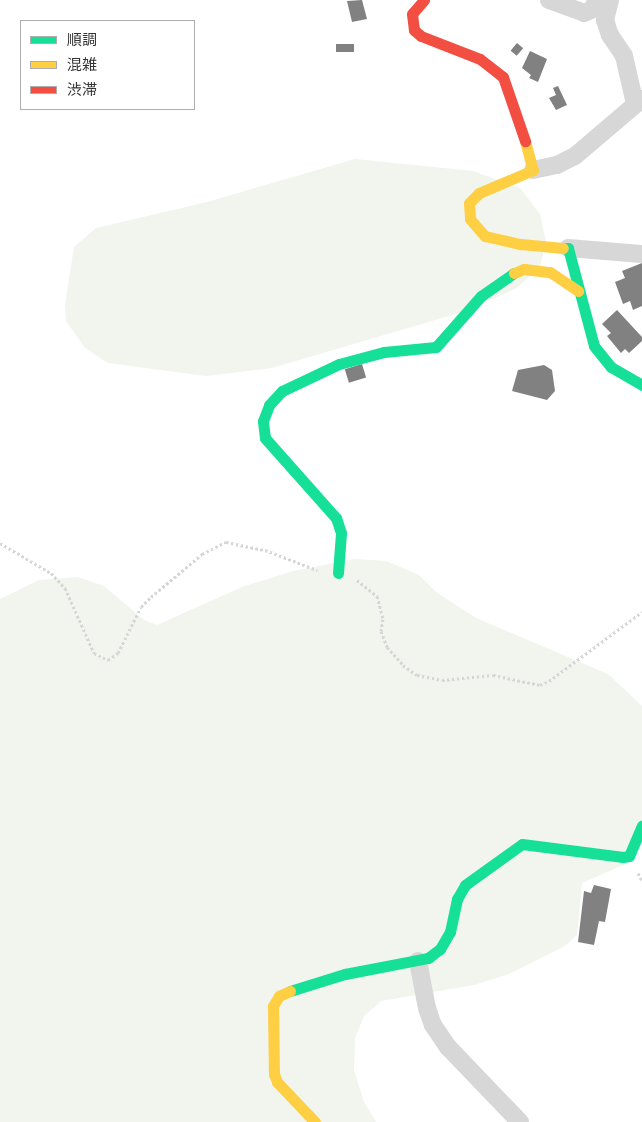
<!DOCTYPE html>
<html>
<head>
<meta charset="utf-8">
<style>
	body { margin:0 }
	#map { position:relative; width:642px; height:1122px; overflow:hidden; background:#fff; font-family:Overpass,"Noto Sans JP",sans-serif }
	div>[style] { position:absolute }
	.green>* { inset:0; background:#f1f5ed }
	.building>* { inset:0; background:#818181; transform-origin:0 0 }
	.path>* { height:3px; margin-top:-1.5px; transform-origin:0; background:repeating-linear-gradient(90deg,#d6d6d6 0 2.5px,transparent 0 5px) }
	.street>* { height:18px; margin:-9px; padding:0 9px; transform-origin:9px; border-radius:9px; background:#d7d7d7 }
	.fast>* { height:11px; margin:-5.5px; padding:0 5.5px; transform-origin:5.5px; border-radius:5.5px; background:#16e098 }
	.slow>* { height:11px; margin:-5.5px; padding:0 5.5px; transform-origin:5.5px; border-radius:5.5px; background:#ffcf43 }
	.jam>* { height:11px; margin:-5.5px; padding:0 5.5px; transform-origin:5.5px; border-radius:5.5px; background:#f24e42 }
	span { translate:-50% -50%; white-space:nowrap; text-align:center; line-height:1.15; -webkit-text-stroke:5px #fff; paint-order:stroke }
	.legend { position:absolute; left:20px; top:20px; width:175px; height:90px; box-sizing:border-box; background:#fff; border:1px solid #adadad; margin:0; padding:6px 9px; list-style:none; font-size:15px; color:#333 }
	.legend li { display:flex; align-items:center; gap:10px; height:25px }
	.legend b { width:25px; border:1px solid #adadad }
</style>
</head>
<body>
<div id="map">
	<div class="green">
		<div style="clip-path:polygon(355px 159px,473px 171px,520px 188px,540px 214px,546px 242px,540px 267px,517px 288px,466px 311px,272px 368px,206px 376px,108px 363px,85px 348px,66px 321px,65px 305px,74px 247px,96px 228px,207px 202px)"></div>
		<div style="clip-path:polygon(354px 559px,386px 561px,419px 575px,436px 592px,476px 618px,608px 674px,642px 706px,642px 843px,628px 863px,582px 883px,577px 935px,565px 946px,509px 974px,474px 985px,381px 1001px,364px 1016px,355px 1038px,354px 1070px,364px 1102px,376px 1122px,0 1122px,0 599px,39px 580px,78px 577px,104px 586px,144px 620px,157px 625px,242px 587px,293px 571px)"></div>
	</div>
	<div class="building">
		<div style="clip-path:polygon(362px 0,367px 19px,352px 22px,347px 1px)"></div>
		<div style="left:517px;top:43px;width:8px;height:10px;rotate:40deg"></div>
		<div style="left:336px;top:44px;width:18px;height:8px"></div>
		<div style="clip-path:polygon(530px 51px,547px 59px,538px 82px,529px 78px,531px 75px,522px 68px)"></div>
		<div style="clip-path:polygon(558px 86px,567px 105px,556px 110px,549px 98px,556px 95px,553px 88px)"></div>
		<div style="clip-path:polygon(642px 263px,642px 306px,633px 310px,630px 301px,623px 304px,615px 282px,625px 278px,622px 271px)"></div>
		<div style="clip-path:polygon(617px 310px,642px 337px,642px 341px,629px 353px,625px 349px,621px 353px,607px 336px,611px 333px,602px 324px)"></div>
		<div style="left:362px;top:364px;width:14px;height:18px;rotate:73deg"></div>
		<div style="clip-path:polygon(544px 365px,552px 370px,555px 391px,547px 400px,512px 391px,518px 370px)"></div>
		<div style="clip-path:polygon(594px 885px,611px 889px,605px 922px,599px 921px,594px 945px,578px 942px,584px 891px,591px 893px)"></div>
	</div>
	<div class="path">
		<div style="left:0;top:543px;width:59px;rotate:30.5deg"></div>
		<div style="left:51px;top:573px;width:21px;rotate:47deg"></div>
		<div style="left:65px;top:588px;width:71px;rotate:66deg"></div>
		<div style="left:94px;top:653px;width:16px;rotate:27deg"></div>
		<div style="left:108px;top:660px;width:12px;rotate:-35deg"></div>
		<div style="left:118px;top:653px;width:51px;rotate:-63.4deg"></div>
		<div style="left:141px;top:607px;width:14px;rotate:-45deg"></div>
		<div style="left:151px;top:597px;width:67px;rotate:-40.1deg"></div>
		<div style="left:202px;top:554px;width:27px;rotate:-27deg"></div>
		<div style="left:226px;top:542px;width:40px;rotate:12deg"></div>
		<div style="left:265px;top:550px;width:56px;rotate:21deg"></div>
		<div style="left:357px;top:580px;width:26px;rotate:39deg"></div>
		<div style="left:377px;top:596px;width:24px;rotate:75deg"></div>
		<div style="left:383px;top:619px;width:12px;rotate:99deg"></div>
		<div style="left:381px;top:631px;width:17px;rotate:69deg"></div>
		<div style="left:387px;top:647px;width:24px;rotate:48deg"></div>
		<div style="left:403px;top:665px;width:17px;rotate:36deg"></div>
		<div style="left:417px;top:675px;width:25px;rotate:11deg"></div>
		<div style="left:442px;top:680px;width:51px;rotate:-5.6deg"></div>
		<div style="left:493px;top:675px;width:48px;rotate:12deg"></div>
		<div style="left:540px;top:685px;width:10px;rotate:-24deg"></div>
		<div style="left:549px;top:681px;width:116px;rotate:-36.6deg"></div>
		<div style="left:638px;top:873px;width:9px;rotate:63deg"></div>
	</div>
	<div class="street">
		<div style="left:549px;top:0;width:37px;rotate:20deg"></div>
		<div style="left:584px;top:13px;width:10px;rotate:-24deg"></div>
		<div style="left:593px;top:9px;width:9px;rotate:-72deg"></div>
		<div style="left:610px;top:0;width:21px;rotate:104deg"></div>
		<div style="left:605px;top:20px;width:16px;rotate:72deg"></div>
		<div style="left:610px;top:35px;width:25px;rotate:56deg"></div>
		<div style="left:624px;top:56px;width:49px;rotate:77.1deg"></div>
		<div style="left:533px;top:170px;width:25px;rotate:-12deg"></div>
		<div style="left:557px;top:165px;width:20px;rotate:-27deg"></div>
		<div style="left:575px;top:156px;width:88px;rotate:-40.4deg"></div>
		<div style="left:568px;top:248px;width:74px;rotate:4.6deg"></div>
		<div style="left:418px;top:961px;width:48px;rotate:79.2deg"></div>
		<div style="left:427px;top:1008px;width:18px;rotate:71deg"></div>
		<div style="left:433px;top:1025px;width:27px;rotate:56deg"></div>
		<div style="left:448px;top:1047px;width:104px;rotate:46.2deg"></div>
	</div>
	<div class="fast">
		<div style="left:563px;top:248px;width:5px"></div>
		<div style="left:568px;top:248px;width:101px;rotate:75.1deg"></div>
		<div style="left:594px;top:346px;width:27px;rotate:51deg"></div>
		<div style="left:611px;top:367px;width:36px;rotate:30deg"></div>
		<div style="left:338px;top:573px;width:40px;rotate:-85.7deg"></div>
		<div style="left:341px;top:533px;width:16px;rotate:-108deg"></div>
		<div style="left:336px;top:518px;width:107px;rotate:-131.6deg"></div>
		<div style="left:265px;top:438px;width:17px;rotate:-97deg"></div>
		<div style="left:263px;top:421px;width:17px;rotate:-69deg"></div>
		<div style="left:269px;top:405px;width:19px;rotate:-47deg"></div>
		<div style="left:282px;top:391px;width:63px;rotate:-25.3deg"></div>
		<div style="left:339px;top:364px;width:47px;rotate:-14.9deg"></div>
		<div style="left:384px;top:352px;width:52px;rotate:-5.5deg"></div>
		<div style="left:436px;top:347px;width:68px;rotate:-48.6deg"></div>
		<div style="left:481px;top:296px;width:40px;rotate:-34.9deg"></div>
		<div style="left:290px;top:991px;width:58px;rotate:-17.2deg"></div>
		<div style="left:345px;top:974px;width:85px;rotate:-10.9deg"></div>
		<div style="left:428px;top:958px;width:15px;rotate:-37deg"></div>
		<div style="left:440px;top:949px;width:20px;rotate:-60deg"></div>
		<div style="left:450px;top:932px;width:34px;rotate:-78deg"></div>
		<div style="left:457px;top:899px;width:16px;rotate:-60deg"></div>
		<div style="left:465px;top:885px;width:70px;rotate:-35.7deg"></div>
		<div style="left:522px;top:844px;width:102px;rotate:7.3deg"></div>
		<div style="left:623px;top:857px;width:6px;rotate:-9deg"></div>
		<div style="left:629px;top:856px;width:33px;rotate:-67deg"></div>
	</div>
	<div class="slow">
		<div style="left:525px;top:141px;width:30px;rotate:75deg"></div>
		<div style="left:533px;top:170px;width:59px;rotate:156.9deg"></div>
		<div style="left:479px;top:193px;width:14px;rotate:135deg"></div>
		<div style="left:469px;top:203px;width:16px;rotate:86deg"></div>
		<div style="left:470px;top:219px;width:23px;rotate:49deg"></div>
		<div style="left:485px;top:236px;width:37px;rotate:13deg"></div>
		<div style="left:521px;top:244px;width:42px;rotate:5.4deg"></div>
		<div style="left:514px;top:273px;width:11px;rotate:-22deg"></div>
		<div style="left:524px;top:269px;width:26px;rotate:7deg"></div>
		<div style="left:550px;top:272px;width:34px;rotate:34deg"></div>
		<div style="left:290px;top:991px;width:12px;rotate:156deg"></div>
		<div style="left:279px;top:996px;width:12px;rotate:121deg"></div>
		<div style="left:273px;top:1006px;width:68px;rotate:89.2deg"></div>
		<div style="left:274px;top:1074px;width:9px;rotate:69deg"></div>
		<div style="left:277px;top:1082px;width:55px;rotate:46.5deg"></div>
	</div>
	<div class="jam">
		<div style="left:424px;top:0;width:18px;rotate:131deg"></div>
		<div style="left:412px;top:14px;width:16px;rotate:83deg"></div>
		<div style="left:414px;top:30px;width:9px;rotate:41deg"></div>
		<div style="left:421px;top:36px;width:63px;rotate:21.3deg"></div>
		<div style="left:480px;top:59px;width:29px;rotate:38deg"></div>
		<div style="left:503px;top:77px;width:68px;rotate:71deg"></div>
	</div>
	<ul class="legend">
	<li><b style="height:6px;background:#16e098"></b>順調</li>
	<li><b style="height:6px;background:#ffcf43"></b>混雑</li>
	<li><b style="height:6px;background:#f24e42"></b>渋滞</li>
	</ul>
</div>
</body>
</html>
